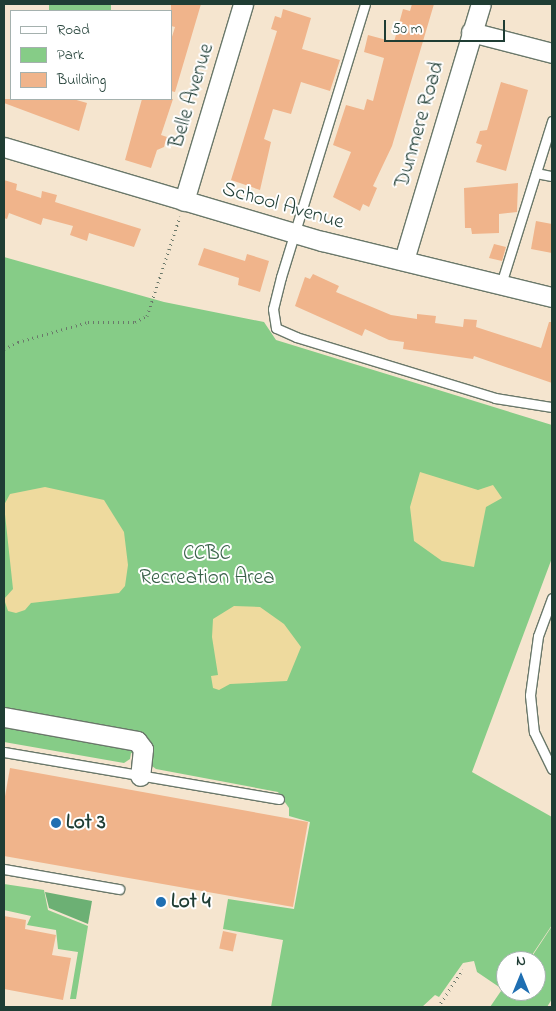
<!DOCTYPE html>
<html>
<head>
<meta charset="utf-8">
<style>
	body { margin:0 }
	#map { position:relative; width:556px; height:1011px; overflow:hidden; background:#f5e5cf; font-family:"Indie Flower",sans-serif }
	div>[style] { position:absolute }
	.green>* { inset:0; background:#86cc87; transform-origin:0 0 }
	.forest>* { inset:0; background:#6cb074 }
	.sand>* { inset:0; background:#eeda9e }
	.building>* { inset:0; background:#f0b48b; transform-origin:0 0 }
	.path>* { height:3px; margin-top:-1.5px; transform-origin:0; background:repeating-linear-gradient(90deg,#6a786a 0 1px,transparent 0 5px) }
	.roads { filter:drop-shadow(1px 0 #6a786a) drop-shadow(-1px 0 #6a786a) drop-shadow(0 1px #6a786a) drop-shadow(0 -1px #6a786a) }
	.lane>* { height:9px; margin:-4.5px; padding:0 4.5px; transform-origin:4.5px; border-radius:4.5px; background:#fff }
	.street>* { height:19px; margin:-9.5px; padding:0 9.5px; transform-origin:9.5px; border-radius:9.5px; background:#fff }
	.dots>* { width:14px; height:14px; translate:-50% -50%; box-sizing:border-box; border:2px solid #fff; border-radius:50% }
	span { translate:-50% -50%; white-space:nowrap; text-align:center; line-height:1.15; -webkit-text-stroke:4px #fff; paint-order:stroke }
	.street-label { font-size:21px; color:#1f3d34 }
	.park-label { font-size:21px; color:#396149 }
	.poi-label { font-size:21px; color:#1f3d34; font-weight:700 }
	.left { translate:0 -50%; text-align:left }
	.frame { position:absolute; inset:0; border:5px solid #1f3d34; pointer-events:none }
	.legend { position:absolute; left:10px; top:10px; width:162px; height:90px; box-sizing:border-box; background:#fff; border:1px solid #a5b1ae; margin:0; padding:6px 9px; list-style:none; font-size:15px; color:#1f3d34 }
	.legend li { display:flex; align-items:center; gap:10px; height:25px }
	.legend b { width:25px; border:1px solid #a5b1ae }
	.north { position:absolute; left:496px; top:951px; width:50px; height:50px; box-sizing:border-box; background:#fff; border:1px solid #a5b1ae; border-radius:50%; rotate:0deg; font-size:14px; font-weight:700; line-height:20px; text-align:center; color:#1f3d34 }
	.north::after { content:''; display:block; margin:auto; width:18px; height:22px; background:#1f6fb2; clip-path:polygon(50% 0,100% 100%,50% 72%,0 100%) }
	.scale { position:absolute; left:384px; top:20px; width:121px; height:22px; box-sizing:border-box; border:2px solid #1f3d34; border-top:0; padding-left:6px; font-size:15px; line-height:18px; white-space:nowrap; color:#1f3d34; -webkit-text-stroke:4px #fff; paint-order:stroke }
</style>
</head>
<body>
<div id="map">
	<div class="green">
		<div style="left:49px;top:4px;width:62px;height:7px"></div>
		<div style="clip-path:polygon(4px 257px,164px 302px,264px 322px,276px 340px,552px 425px,552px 558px,472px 772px,552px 817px,552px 925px,528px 961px,506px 961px,508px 993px,477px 972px,474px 961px,463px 963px,439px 997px,435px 995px,422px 1007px,271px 1007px,283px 940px,223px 929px,228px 899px,294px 909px,310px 822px,289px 816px,289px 808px,278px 792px,156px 769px,152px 766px,153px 758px,131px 753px,130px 759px,124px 763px,4px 742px)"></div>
		<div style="clip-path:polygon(4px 884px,44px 890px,48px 910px,88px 926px,76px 999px,70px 999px,78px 952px,58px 949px,56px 930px,27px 925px,31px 916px,4px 910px)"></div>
		<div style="clip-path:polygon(552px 926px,552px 999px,547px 1007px,490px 1007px,501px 991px,508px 994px,510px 991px,536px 991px,536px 961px,529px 961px)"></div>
	</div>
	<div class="forest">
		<div style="clip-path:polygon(45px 892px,92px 901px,88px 924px,49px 908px)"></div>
	</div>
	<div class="sand">
		<div style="clip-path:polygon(420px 472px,478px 490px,493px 485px,502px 498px,486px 507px,474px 567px,442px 561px,414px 541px,410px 507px)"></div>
		<div style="clip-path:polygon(45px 487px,104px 500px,124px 532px,128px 565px,125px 586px,119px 593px,31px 603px,25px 610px,16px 613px,8px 611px,4px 599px,13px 589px,4px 505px,10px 494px)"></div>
		<div style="clip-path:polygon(234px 606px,260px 607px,284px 624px,301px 647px,287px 681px,230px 684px,219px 690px,213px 688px,211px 676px,218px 675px,212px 637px,213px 619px)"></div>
	</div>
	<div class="building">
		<div style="clip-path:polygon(171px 4px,201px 4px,175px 92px,171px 91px,171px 40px,175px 27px,171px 26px)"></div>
		<div style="clip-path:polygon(412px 4px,434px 4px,392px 146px,373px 186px,377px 188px,369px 207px,363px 204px,360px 211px,333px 197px,351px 152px,333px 145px,346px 105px,364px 110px,367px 99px,373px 101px,384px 58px,364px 52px,368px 35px,394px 42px,403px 9px,410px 11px)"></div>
		<div style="clip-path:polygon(283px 9px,311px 18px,302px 49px,340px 60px,330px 91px,301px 82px,291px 114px,273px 109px,264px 139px,271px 142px,260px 190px,231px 180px,277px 31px,271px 29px,275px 16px,281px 18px)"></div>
		<div style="clip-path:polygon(501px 82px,528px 90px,506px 171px,476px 162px,482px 145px,476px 143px,480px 131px,487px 130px)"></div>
		<div style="clip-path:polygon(4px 99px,73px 99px,87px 103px,79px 131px,4px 103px)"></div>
		<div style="clip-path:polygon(142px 99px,173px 99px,161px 135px,167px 137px,164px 147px,157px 150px,151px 168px,125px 160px)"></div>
		<div style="clip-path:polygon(4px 180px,17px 184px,16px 190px,41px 198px,42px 191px,57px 195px,55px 202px,141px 229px,134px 247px,89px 233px,87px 241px,70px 235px,73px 226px,43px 218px,41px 225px,9px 213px,7px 219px,4px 218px)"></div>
		<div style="clip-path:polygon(518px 183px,517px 212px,499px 214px,499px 233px,472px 234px,471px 228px,465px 228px,464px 188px)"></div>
		<div style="clip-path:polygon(536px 221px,552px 224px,552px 253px,531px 249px)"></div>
		<div style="clip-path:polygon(494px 244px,506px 247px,502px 261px,489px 258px)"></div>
		<div style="clip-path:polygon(204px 248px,245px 261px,247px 254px,269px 261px,260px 292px,238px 285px,239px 278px,198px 265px)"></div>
		<div style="clip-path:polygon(313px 274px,339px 286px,336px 292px,391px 315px,417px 319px,417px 314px,436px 316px,435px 323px,463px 327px,464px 319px,477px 320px,476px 327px,541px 348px,549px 322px,552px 322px,552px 383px,474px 356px,473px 359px,403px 349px,404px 342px,389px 340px,365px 329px,362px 336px,295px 306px,305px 277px,310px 279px)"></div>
		<div style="clip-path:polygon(10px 768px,308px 822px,293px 907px,4px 856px,4px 802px)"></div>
		<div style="clip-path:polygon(4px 916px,26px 920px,25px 929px,56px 935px,52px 955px,71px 958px,63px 1000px,4px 989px)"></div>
		<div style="left:223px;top:931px;width:14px;height:18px;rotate:12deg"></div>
	</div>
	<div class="path">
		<div style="left:4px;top:349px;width:16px;rotate:-27deg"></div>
		<div style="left:18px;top:342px;width:73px;rotate:-15.9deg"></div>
		<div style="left:88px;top:322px;width:47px"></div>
		<div style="left:135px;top:322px;width:13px;rotate:-27deg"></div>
		<div style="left:147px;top:316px;width:105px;rotate:-71.7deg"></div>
		<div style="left:438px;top:1007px;width:45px;rotate:-56.7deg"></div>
	</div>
	<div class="roads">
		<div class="lane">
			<div style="left:365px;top:4px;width:286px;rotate:107.1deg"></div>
			<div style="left:281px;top:277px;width:33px;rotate:104deg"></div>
			<div style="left:273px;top:309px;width:19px;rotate:81deg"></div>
			<div style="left:276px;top:328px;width:22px;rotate:24deg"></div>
			<div style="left:296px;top:337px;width:208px;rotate:17deg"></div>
			<div style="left:495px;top:398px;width:58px;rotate:9deg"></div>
			<div style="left:536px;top:173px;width:16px;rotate:11deg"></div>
			<div style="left:501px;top:284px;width:171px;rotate:-72.6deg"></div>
			<div style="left:552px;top:598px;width:40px;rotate:110.2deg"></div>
			<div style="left:538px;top:636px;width:60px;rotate:97.7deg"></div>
			<div style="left:530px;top:695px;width:37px;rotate:84deg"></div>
			<div style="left:534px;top:732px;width:41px;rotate:64.1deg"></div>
			<div style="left:4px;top:752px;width:279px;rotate:9.7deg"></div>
			<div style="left:4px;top:869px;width:117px;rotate:9.9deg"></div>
		</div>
		<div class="street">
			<div style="left:471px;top:32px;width:84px;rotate:14.5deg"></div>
			<div style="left:4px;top:147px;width:332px;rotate:16.5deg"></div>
			<div style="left:322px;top:241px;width:237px;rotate:13.7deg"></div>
			<div style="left:184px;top:201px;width:206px;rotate:-73.3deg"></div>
			<div style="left:404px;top:260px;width:267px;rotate:-73.3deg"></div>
			<div style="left:4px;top:717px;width:135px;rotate:10.2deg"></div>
			<div style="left:137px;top:741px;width:10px;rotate:53deg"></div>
			<div style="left:143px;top:749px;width:27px;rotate:96deg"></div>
		</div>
	</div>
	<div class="dots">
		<div style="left:56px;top:823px;background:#1f6fb2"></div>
		<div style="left:161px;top:902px;background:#1f6fb2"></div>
	</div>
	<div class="street-label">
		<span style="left:192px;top:96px;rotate:-73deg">Belle Avenue</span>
		<span style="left:420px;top:125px;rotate:-74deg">Dunmere Road</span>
		<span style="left:283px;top:206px;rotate:16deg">School Avenue</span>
	</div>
	<div class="park-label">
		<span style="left:207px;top:566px">CCBC<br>Recreation Area</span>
	</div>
	<div class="poi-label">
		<span class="left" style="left:66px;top:823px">Lot 3</span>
		<span class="left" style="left:171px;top:902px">Lot 4</span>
	</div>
	<div class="frame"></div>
	<ul class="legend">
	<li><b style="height:6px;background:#fff"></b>Road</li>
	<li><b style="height:14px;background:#86cc87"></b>Park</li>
	<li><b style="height:14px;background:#f0b48b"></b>Building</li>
	</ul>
	<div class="north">N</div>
	<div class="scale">50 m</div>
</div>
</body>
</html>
